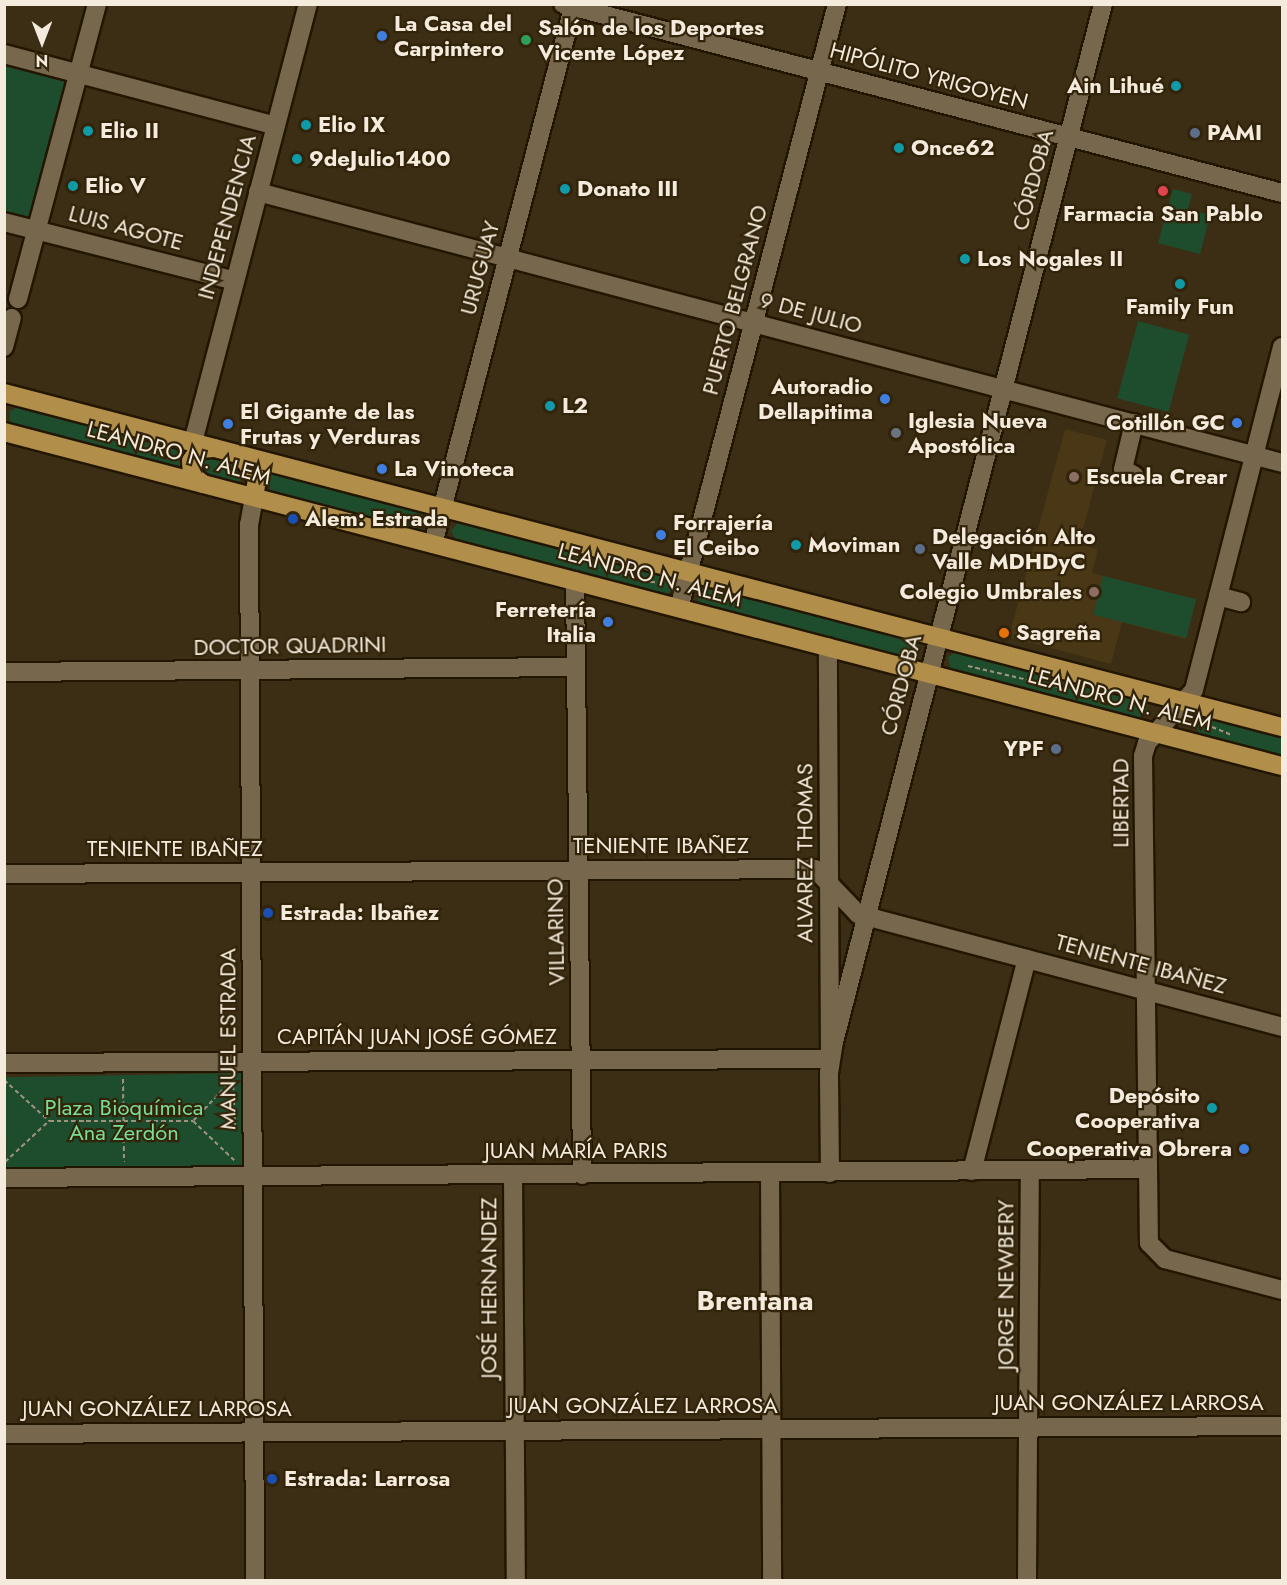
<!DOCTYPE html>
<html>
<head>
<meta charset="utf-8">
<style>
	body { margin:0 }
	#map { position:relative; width:1287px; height:1585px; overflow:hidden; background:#3c2e14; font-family:Jost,sans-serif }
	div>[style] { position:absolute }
	.built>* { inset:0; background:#493716 }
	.green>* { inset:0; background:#1e4d2d; transform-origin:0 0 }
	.path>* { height:2px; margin-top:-1px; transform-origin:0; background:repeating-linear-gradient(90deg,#9e927e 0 4.5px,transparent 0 7.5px) }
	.roads { filter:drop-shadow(2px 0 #231600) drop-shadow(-2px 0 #231600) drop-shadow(0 2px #231600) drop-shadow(0 -2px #231600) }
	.minor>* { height:18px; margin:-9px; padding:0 9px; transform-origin:9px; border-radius:9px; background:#77674c }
	.major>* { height:18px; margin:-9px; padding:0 9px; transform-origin:9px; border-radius:9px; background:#b18f4a }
	.dots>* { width:16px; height:16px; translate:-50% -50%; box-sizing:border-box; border:3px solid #32240a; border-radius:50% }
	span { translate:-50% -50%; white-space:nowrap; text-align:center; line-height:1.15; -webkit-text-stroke:4.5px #32240a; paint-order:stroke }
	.poi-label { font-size:22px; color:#f4ebdc; font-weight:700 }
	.left { translate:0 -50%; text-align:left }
	.right { translate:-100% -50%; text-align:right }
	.street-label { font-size:22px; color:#f4ebdc }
	.park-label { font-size:22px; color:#78de96 }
	.district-label { font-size:28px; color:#f4ebdc; font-weight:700 }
	.frame { position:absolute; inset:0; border:6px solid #f4ebdc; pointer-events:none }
	.north { position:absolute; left:12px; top:12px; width:60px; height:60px; -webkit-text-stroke:4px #32240a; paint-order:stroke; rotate:180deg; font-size:16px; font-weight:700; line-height:24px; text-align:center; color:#f4ebdc }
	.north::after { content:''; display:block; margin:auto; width:21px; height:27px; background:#f4ebdc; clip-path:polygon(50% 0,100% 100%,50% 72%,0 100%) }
</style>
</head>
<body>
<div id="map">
	<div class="built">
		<div style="clip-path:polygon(1065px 429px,1107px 440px,1079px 544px,1098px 549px,1092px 573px,1196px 600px,1185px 639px,1122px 622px,1111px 664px,1009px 637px)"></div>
	</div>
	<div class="green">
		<div style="clip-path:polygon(4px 63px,67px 80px,30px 220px,5px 215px)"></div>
		<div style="clip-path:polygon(1173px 189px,1192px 194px,1188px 209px,1210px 215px,1200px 254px,1158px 243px)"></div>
		<div style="left:1138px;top:321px;width:53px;height:80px;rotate:15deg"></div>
		<div style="clip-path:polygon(19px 406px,175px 447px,184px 471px,10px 425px,10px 411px)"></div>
		<div style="clip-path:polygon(207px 456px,236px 462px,243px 479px,235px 484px,206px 477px,199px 466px)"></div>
		<div style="clip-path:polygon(263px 470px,420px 509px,426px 523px,417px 532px,272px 493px)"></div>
		<div style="clip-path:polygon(459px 521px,671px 576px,674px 588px,665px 596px,457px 542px,451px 531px)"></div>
		<div style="left:1103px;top:576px;width:96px;height:40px;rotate:14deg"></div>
		<div style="clip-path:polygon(705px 585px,917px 641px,921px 652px,912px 661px,699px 604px,697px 594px)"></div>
		<div style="clip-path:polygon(960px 650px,1144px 700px,1148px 712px,1137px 720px,951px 671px,948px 657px)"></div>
		<div style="clip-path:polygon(1209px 716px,1282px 735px,1282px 759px,1198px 735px,1197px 723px)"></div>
		<div style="left:242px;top:1073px;width:92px;height:237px;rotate:89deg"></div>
	</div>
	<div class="path">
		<div style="left:643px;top:581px;width:19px;rotate:6deg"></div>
		<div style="left:968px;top:666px;width:102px;rotate:13.1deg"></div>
		<div style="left:1212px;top:727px;width:22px;rotate:22deg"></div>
		<div style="left:233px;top:1078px;width:48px;rotate:87.6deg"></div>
		<div style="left:123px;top:1079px;width:83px;rotate:89.3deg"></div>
		<div style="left:233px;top:1079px;width:58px;rotate:133.6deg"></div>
		<div style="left:193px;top:1121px;width:57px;rotate:43.6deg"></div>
		<div style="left:4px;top:1080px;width:61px;rotate:42.3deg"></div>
		<div style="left:49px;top:1121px;width:144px"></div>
		<div style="left:4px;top:1113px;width:49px;rotate:88.8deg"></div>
		<div style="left:5px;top:1162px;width:60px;rotate:-43deg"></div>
	</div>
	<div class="roads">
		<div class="minor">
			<div style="left:563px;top:4px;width:743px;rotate:14.73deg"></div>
			<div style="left:4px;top:54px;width:281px;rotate:14.8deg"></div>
			<div style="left:258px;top:192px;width:1059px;rotate:14.82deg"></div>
			<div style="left:4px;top:222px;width:238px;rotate:14.3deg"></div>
			<div style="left:18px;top:299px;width:305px;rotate:-75deg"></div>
			<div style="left:4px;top:347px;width:30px;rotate:-75deg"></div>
			<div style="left:1282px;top:347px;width:354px;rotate:104.4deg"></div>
			<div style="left:1194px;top:690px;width:71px;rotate:131.6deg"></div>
			<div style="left:1147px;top:743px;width:14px;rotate:107deg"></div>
			<div style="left:1143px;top:756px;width:487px;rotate:89.3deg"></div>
			<div style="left:1149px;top:1243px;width:23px;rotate:45deg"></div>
			<div style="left:1165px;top:1259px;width:121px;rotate:14.8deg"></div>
			<div style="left:1134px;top:423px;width:47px;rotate:103.4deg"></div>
			<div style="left:1123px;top:469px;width:13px;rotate:29deg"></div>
			<div style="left:193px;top:442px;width:453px;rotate:-75.3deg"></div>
			<div style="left:254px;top:497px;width:27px;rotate:100deg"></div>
			<div style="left:249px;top:524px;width:1056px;rotate:89.67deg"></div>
			<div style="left:433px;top:544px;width:558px;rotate:-75.37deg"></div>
			<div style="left:575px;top:581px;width:594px;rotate:89.32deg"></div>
			<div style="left:1218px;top:596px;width:24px;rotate:15deg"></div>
			<div style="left:679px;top:608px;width:624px;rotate:-75.34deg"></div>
			<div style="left:4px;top:672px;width:572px;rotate:-0.5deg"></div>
			<div style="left:4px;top:874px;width:811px;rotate:-0.35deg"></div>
			<div style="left:815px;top:869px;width:62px;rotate:46.3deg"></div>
			<div style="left:858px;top:914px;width:439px;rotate:14.9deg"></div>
			<div style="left:4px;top:1063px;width:826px;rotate:-0.28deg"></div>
			<div style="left:830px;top:1059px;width:412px;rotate:-90.3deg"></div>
			<div style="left:972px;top:1171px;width:219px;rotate:-75.5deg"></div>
			<div style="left:770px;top:1173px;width:407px;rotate:89.7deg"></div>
			<div style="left:830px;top:1173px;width:100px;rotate:-90.6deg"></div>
			<div style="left:829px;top:1073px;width:31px;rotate:-81deg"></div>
			<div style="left:834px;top:1042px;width:1072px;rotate:-75.47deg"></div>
			<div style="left:513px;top:1175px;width:405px;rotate:89.6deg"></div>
			<div style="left:4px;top:1178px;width:1144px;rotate:-0.45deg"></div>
			<div style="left:4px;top:1434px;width:1278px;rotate:-0.36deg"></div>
			<div style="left:1027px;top:1580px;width:410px;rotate:-89.6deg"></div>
		</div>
		<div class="major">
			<div style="left:4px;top:393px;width:1321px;rotate:14.65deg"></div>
			<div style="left:4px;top:432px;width:1321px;rotate:14.65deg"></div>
			<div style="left:241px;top:455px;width:29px;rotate:56deg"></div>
			<div style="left:257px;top:479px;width:18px;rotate:99deg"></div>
			<div style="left:203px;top:484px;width:14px;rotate:-141deg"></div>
			<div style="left:192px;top:475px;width:14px;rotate:-94deg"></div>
			<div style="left:191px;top:461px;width:14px;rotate:-56deg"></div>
			<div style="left:199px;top:449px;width:15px;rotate:-4deg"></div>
		</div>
	</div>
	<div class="dots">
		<div style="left:382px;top:36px;background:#3f7fe0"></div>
		<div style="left:526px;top:40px;background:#2e9e5b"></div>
		<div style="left:1176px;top:86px;background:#0f9aa8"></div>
		<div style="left:306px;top:125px;background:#0f9aa8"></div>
		<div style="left:88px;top:131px;background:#0f9aa8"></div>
		<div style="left:1195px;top:133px;background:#5c6f8a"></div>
		<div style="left:899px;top:148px;background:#0f9aa8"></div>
		<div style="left:297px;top:159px;background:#0f9aa8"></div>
		<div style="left:73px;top:186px;background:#0f9aa8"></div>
		<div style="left:565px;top:189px;background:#0f9aa8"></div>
		<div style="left:1163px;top:191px;background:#e0444e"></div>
		<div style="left:965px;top:259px;background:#0f9aa8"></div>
		<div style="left:1180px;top:284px;background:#0f9aa8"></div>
		<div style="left:885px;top:399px;background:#3f7fe0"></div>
		<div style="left:550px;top:406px;background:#0f9aa8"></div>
		<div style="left:1237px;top:423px;background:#3f7fe0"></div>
		<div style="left:228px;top:424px;background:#3f7fe0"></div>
		<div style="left:896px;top:433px;background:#6b7280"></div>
		<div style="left:382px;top:469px;background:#3f7fe0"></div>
		<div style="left:1074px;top:477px;background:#8d6e63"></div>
		<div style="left:293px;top:519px;background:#1a4fb4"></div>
		<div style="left:661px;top:535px;background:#3f7fe0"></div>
		<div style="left:796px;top:545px;background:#0f9aa8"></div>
		<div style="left:920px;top:549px;background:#5c6f8a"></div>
		<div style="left:1094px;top:592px;background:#8d6e63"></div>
		<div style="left:608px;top:622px;background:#3f7fe0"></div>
		<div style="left:1004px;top:633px;background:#e8710a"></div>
		<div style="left:1056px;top:749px;background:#5c6f8a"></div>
		<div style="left:268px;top:913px;background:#1a4fb4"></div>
		<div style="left:1212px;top:1108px;background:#0f9aa8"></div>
		<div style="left:1244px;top:1149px;background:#3f7fe0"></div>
		<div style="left:272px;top:1479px;background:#1a4fb4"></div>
	</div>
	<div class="poi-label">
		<span class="left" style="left:394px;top:36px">La Casa del<br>Carpintero</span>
		<span class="left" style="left:538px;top:40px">Salón de los Deportes<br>Vicente López</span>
		<span class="right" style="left:1164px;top:86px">Ain Lihué</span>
		<span class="left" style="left:318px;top:125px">Elio IX</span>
		<span class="left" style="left:100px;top:131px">Elio II</span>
		<span class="left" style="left:1207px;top:133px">PAMI</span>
		<span class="left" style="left:911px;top:148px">Once62</span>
		<span class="left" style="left:309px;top:159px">9deJulio1400</span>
		<span class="left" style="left:85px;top:186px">Elio V</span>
		<span class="left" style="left:577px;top:189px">Donato III</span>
		<span style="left:1163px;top:214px">Farmacia San Pablo</span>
		<span class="left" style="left:977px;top:259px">Los Nogales II</span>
		<span style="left:1180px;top:307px">Family Fun</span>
		<span class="right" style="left:873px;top:399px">Autoradio<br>Dellapitima</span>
		<span class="left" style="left:562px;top:406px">L2</span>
		<span class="left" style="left:240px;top:424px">El Gigante de las<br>Frutas y Verduras</span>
		<span class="left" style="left:908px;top:433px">Iglesia Nueva<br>Apostólica</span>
		<span class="right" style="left:1225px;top:423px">Cotillón GC</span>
		<span class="left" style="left:394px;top:469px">La Vinoteca</span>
		<span class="left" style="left:1086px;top:477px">Escuela Crear</span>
		<span class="left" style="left:305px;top:519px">Alem: Estrada</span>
		<span class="left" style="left:673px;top:535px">Forrajería<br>El Ceibo</span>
		<span class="left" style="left:932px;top:549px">Delegación Alto<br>Valle MDHDyC</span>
		<span class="left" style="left:808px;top:545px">Moviman</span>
		<span class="right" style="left:1082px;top:592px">Colegio Umbrales</span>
		<span class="right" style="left:596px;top:622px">Ferretería<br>Italia</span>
		<span class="left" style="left:1016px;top:633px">Sagreña</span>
		<span class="right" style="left:1044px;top:749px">YPF</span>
		<span class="left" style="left:280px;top:913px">Estrada: Ibañez</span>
		<span class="right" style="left:1200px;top:1108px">Depósito<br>Cooperativa</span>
		<span class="right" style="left:1232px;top:1149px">Cooperativa Obrera</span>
		<span class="left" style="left:284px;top:1479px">Estrada: Larrosa</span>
	</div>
	<div class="street-label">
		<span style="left:929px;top:76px;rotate:15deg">HIPÓLITO YRIGOYEN</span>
		<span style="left:1033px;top:180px;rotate:-75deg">CÓRDOBA</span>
		<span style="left:227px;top:217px;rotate:-75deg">INDEPENDENCIA</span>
		<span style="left:126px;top:228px;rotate:15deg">LUIS AGOTE</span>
		<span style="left:480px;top:268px;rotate:-75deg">URUGUAY</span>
		<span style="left:735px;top:300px;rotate:-75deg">PUERTO BELGRANO</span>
		<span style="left:811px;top:313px;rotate:15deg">9 DE JULIO</span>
		<span style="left:179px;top:453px;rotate:15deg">LEANDRO N. ALEM</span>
		<span style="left:650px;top:575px;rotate:15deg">LEANDRO N. ALEM</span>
		<span style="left:290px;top:646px;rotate:-1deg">DOCTOR QUADRINI</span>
		<span style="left:901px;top:685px;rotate:-75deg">CÓRDOBA</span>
		<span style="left:1120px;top:699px;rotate:15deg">LEANDRO N. ALEM</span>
		<span style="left:1121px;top:803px;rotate:-90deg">LIBERTAD</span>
		<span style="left:661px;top:846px">TENIENTE IBAÑEZ</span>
		<span style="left:175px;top:849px">TENIENTE IBAÑEZ</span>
		<span style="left:805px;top:853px;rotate:-90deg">ALVAREZ THOMAS</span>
		<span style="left:556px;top:932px;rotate:-91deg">VILLARINO</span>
		<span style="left:1141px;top:964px;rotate:15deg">TENIENTE IBAÑEZ</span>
		<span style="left:417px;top:1037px">CAPITÁN JUAN JOSÉ GÓMEZ</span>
		<span style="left:228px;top:1039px;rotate:-90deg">MANUEL ESTRADA</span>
		<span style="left:576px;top:1151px">JUAN MARÍA PARIS</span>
		<span style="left:1006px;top:1285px;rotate:-90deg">JORGE NEWBERY</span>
		<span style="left:489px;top:1288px;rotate:-90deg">JOSÉ HERNANDEZ</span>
		<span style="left:1129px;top:1403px">JUAN GONZÁLEZ LARROSA</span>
		<span style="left:643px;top:1406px">JUAN GONZÁLEZ LARROSA</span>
		<span style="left:157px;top:1409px">JUAN GONZÁLEZ LARROSA</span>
	</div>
	<div class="park-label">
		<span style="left:124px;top:1120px">Plaza Bioquímica<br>Ana Zerdón</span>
	</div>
	<div class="district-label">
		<span style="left:755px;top:1301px">Brentana</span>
	</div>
	<div class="frame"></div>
	<div class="north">N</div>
</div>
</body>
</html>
